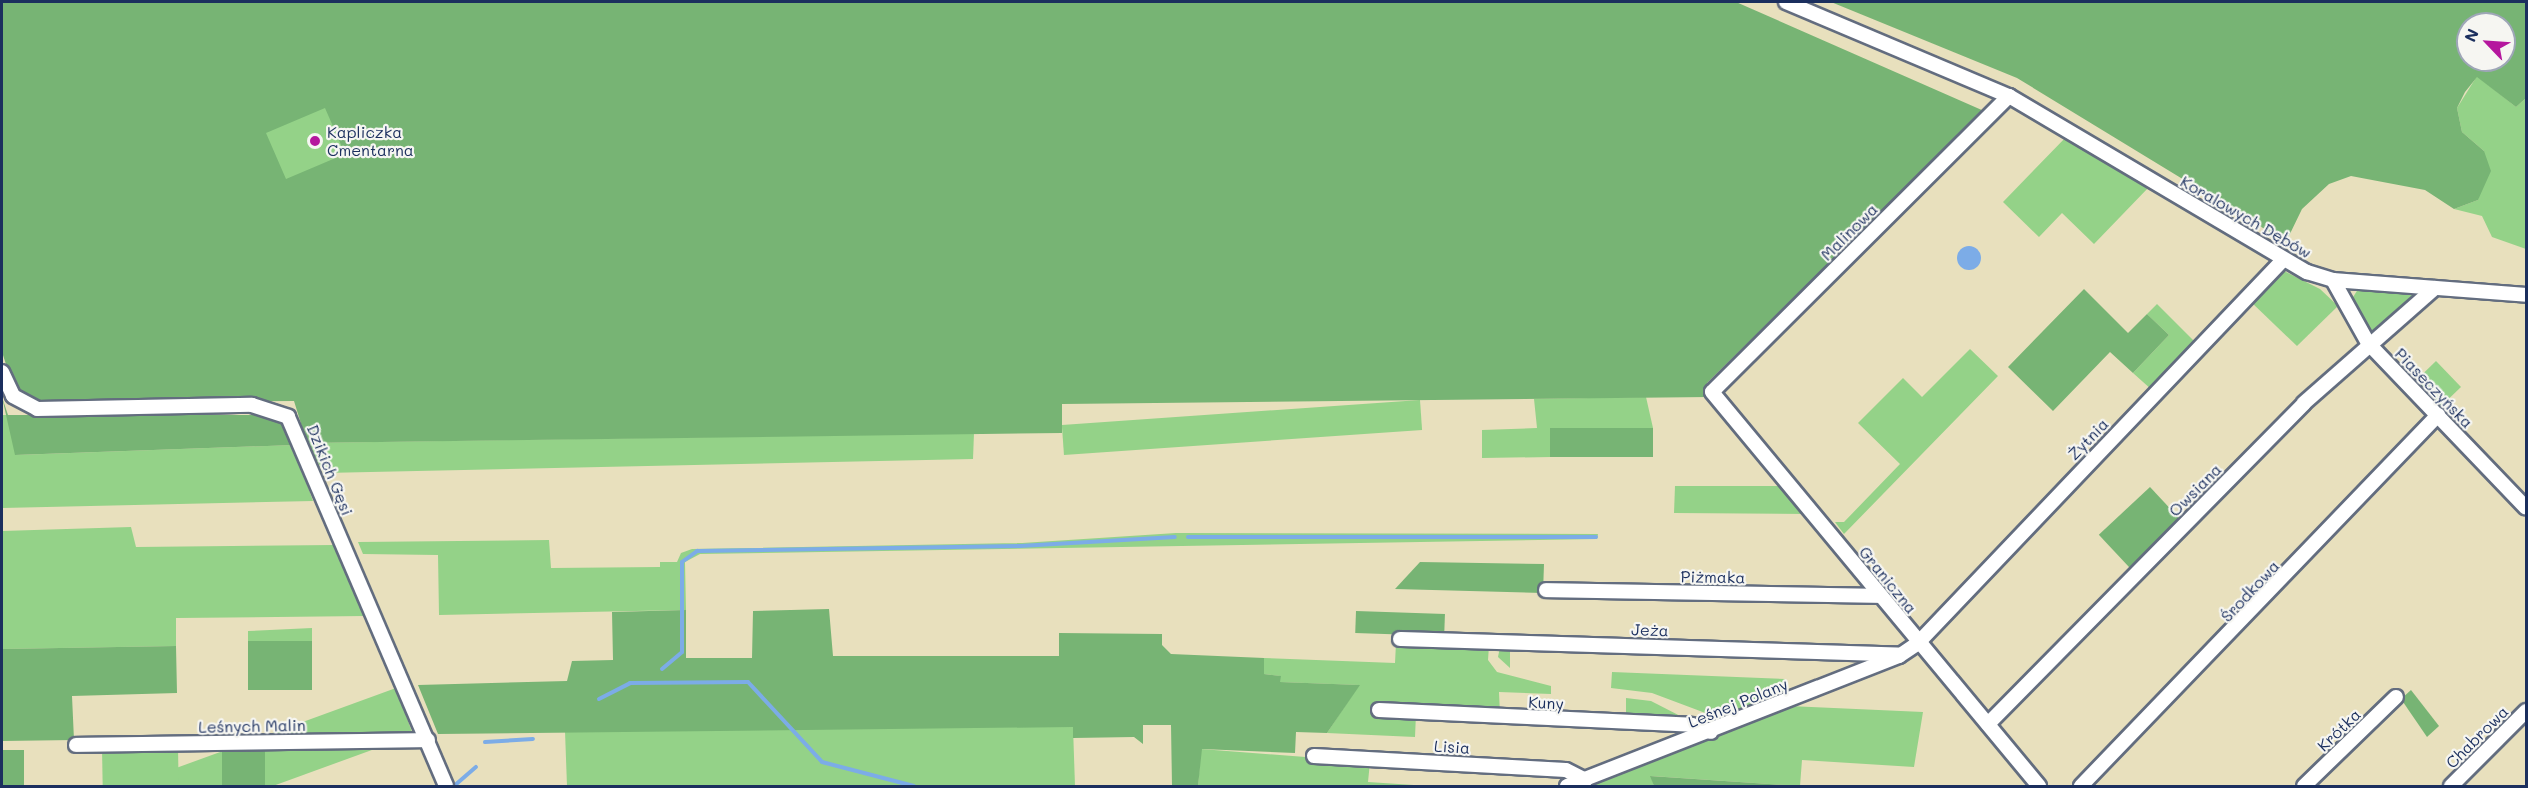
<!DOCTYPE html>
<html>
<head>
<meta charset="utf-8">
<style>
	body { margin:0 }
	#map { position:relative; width:2528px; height:788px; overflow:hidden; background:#e8e0bd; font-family:Mali,sans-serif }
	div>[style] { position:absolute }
	.green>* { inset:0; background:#94d288; transform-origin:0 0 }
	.forest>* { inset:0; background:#77b474; transform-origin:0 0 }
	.water>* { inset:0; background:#7cace7 }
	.round { border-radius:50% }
	.stream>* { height:4px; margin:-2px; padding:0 2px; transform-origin:2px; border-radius:2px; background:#7cace7 }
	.roads { filter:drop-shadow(2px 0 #636d7f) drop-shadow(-2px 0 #636d7f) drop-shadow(0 2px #636d7f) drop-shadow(0 -2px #636d7f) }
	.minor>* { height:14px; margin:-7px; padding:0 7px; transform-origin:7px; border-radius:7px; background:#fff }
	.dots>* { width:16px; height:16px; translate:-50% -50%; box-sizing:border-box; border:3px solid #f6f6f2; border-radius:50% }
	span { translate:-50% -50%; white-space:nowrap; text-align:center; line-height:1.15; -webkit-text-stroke:4.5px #f6f6f2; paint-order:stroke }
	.poi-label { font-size:16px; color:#1b2f5e }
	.left { translate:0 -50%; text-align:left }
	.street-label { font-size:16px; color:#1b2f5e }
	.frame { position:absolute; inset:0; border:3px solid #1b2f5e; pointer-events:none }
	.north { position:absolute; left:2456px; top:12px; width:60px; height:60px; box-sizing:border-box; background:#f6f6f2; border:2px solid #9ea6b7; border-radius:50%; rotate:295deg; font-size:16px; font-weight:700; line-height:24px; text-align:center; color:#1b2f5e }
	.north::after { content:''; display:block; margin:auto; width:21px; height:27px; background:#b5179e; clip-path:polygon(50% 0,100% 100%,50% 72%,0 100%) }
</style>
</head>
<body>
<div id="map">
	<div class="green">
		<div style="clip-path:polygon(2477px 76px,2516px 107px,2526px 98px,2526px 249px,2492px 237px,2482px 216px,2454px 209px,2478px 200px,2484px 151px,2462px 132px,2457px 108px)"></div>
		<div style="left:328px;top:102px;width:60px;height:74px;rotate:66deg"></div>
		<div style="clip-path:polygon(2068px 135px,2149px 187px,2094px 244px,2062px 213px,2039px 237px,2003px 202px)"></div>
		<div style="clip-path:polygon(2280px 269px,2320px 289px,2338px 306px,2297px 346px,2250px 301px)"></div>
		<div style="clip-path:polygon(2360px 286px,2413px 292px,2414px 294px,2371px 333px,2350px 302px)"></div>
		<div style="clip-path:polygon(2157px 304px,2196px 343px,2152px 390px,2133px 373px,2169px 335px,2147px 314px)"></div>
		<div style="clip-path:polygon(1970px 349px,1998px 376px,1844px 534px,1835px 522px,1844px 522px,1900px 464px,1858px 423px,1903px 378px,1922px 397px)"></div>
		<div style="left:2436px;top:361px;width:36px;height:29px;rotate:46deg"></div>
		<div style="clip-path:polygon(1646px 397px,1653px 428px,1550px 428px,1551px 457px,1482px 458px,1482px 430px,1537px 428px,1534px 399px)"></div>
		<div style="left:1420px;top:400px;width:30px;height:359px;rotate:86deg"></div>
		<div style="clip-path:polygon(2px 415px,8px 415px,16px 455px,293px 445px,313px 501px,2px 508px)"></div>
		<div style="clip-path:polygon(974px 433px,973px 459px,324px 473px,307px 443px)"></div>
		<div style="clip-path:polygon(1675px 486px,1783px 486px,1807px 514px,1674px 513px)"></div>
		<div style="clip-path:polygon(131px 527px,136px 547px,334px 545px,365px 616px,176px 618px,176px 646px,2px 649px,2px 531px)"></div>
		<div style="clip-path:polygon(1176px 533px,1598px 534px,1597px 539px,700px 554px,685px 562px,686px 610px,439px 615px,438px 555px,363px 554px,358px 542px,549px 540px,551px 568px,660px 567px,660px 562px,677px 562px,681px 553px,692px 549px,1022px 543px)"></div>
		<div style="clip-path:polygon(312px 628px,312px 641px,248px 642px,248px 631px)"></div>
		<div style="clip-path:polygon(1396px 643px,1489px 646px,1488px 660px,1497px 672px,1551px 686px,1551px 694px,1499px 692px,1500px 715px,1416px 714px,1415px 737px,1327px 733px,1359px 685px,1279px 682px,1280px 676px,1264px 674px,1264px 658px,1395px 663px)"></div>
		<div style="clip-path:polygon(1500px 647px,1510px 647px,1510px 668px,1498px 657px)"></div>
		<div style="clip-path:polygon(1612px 672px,1785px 679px,1782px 696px,1716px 717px,1652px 693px,1611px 688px)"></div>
		<div style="left:396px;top:688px;width:50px;height:325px;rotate:70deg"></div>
		<div style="clip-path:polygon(1626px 698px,1651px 701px,1692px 722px,1626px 722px)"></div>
		<div style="clip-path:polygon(1789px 706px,1923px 712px,1914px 767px,1802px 760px,1800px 786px,1651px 776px,1654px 786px,1582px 786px)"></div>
		<div style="clip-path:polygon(793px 727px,1073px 727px,1075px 786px,567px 786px,565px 731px)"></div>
		<div style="left:178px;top:747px;width:39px;height:76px;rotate:89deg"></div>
		<div style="clip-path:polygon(1201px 749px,1370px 762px,1368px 782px,1429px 786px,1198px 786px)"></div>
	</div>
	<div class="forest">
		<div style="clip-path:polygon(evenodd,2px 2px,1736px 2px,1984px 111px,1707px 383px,1709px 397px,1062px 404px,1062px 433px,307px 443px,294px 401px,46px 403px,33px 402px,14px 389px,2px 352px,2px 2px,325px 108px,345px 154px,286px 179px,266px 133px,325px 108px)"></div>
		<div style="clip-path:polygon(evenodd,1831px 2px,2526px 2px,2526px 98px,2516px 107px,2477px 77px,2465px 92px,2457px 108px,2462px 132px,2484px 151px,2491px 171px,2478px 200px,2454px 209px,2425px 190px,2351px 176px,2329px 184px,2302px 209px,2286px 242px,2017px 78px,1831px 2px,2468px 24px,2504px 24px,2504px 60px,2468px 60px,2468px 24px)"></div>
		<div style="clip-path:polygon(2084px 289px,2128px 333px,2147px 314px,2169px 335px,2133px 373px,2110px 352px,2053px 411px,2008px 367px)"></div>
		<div style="clip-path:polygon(2px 397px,8px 415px,272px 415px,284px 424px,293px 445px,15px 455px)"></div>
		<div style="left:1550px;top:428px;width:103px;height:29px"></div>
		<div style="left:2150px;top:487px;width:47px;height:70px;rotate:47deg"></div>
		<div style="clip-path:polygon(1420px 562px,1544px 564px,1543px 593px,1395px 589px)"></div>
		<div style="clip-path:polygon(829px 609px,833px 656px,1059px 656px,1059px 633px,1162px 634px,1162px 645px,1171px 654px,1264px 658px,1264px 674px,1281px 676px,1280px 682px,1360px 685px,1327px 733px,1296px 732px,1295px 753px,1202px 749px,1198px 786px,1172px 786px,1171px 725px,1143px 725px,1143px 744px,1134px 737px,1073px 738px,1073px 727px,438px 734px,418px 685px,567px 681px,572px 661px,613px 660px,612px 612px,686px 610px,686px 658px,752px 658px,753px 611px)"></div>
		<div style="left:1356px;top:611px;width:89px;height:22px;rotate:2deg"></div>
		<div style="left:312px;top:641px;width:49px;height:64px;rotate:90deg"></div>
		<div style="clip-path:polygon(176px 646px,177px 693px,72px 696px,74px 740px,2px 741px,2px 649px)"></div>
		<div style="clip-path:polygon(2411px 690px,2439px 726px,2427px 737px,2401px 699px)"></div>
		<div style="left:265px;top:745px;width:41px;height:43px;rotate:90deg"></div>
		<div style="left:2px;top:750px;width:22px;height:36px"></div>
		<div style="clip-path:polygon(1650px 776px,1800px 786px,1810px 786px,1654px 786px)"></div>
	</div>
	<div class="water">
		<div class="round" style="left:1957px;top:246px;width:24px;height:24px"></div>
	</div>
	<div class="stream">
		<div style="left:1188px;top:537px;width:408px"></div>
		<div style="left:662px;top:669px;width:26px;rotate:-40deg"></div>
		<div style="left:682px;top:652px;width:90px;rotate:-90deg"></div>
		<div style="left:682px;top:562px;width:19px;rotate:-36deg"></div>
		<div style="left:697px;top:551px;width:323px;rotate:-0.9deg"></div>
		<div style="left:1020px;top:546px;width:155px;rotate:-3.3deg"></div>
		<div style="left:599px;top:699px;width:35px;rotate:-27deg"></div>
		<div style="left:630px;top:683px;width:118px;rotate:-0.5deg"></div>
		<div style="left:748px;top:682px;width:109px;rotate:47.2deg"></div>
		<div style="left:822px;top:762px;width:95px;rotate:14.6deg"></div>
		<div style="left:485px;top:742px;width:48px;rotate:-3.6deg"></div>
		<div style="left:454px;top:786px;width:29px;rotate:-41deg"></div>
	</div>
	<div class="roads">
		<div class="minor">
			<div style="left:1786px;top:2px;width:242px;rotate:22.9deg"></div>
			<div style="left:2009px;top:96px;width:346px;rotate:30.6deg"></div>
			<div style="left:2307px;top:272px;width:27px;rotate:17deg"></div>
			<div style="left:2333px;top:280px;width:194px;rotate:4.4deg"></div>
			<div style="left:2009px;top:96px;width:419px;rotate:135.1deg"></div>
			<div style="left:1712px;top:392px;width:512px;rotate:50.31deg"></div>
			<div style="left:2333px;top:280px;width:72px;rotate:60.9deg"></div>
			<div style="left:2368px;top:343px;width:228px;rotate:46.2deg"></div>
			<div style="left:2px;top:372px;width:26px;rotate:65deg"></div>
			<div style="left:13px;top:396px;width:27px;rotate:28deg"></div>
			<div style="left:37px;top:409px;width:215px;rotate:-1.1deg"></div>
			<div style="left:252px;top:405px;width:38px;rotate:18deg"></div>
			<div style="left:288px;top:417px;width:401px;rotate:66.8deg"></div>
			<div style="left:1546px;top:590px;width:333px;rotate:1deg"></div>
			<div style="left:1400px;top:639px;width:498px;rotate:1.8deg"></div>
			<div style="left:1379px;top:710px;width:313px;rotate:2.7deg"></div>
			<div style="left:1692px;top:725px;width:20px;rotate:20deg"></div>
			<div style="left:1988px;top:724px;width:450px;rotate:-45.4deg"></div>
			<div style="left:2304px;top:403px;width:174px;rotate:-41.3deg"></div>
			<div style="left:76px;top:745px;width:352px;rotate:-0.8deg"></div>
			<div style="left:1314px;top:756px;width:252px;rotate:3.2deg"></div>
			<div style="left:1566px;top:770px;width:22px;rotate:27deg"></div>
			<div style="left:1567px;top:786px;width:357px;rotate:-21.4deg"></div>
			<div style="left:1899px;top:656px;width:23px;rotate:-34deg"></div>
			<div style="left:1918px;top:643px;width:529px;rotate:-46.38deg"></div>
			<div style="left:2081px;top:786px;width:515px;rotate:-46.1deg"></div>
			<div style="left:2304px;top:786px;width:128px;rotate:-44.1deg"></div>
			<div style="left:2451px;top:786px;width:106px;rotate:-45deg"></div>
		</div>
	</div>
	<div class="dots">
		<div style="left:315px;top:141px;background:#b5179e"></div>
	</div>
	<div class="poi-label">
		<span class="left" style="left:327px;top:141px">Kapliczka<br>Cmentarna</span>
	</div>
	<div class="street-label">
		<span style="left:2246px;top:217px;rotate:30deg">Koralowych Dębów</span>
		<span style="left:1849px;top:232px;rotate:-45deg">Malinowa</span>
		<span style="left:2434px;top:388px;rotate:46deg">Piaseczyńska</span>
		<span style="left:2088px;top:439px;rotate:-46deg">Żytnia</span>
		<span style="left:330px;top:470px;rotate:68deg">Dzikich Gęsi</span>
		<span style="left:2195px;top:490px;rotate:-45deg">Owsiana</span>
		<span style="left:1713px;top:577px;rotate:1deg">Piżmaka</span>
		<span style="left:1888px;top:580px;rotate:51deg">Graniczna</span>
		<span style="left:2250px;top:591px;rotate:-47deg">Środkowa</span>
		<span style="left:1650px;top:630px;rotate:2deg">Jeża</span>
		<span style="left:1546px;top:703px;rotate:3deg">Kuny</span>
		<span style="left:1738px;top:703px;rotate:-22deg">Leśnej Polany</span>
		<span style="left:252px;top:726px;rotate:-1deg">Leśnych Malin</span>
		<span style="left:2339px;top:730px;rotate:-44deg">Krótka</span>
		<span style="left:2477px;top:737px;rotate:-45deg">Chabrowa</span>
		<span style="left:1452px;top:747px;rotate:3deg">Lisia</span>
	</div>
	<div class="frame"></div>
	<div class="north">N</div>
</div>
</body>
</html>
